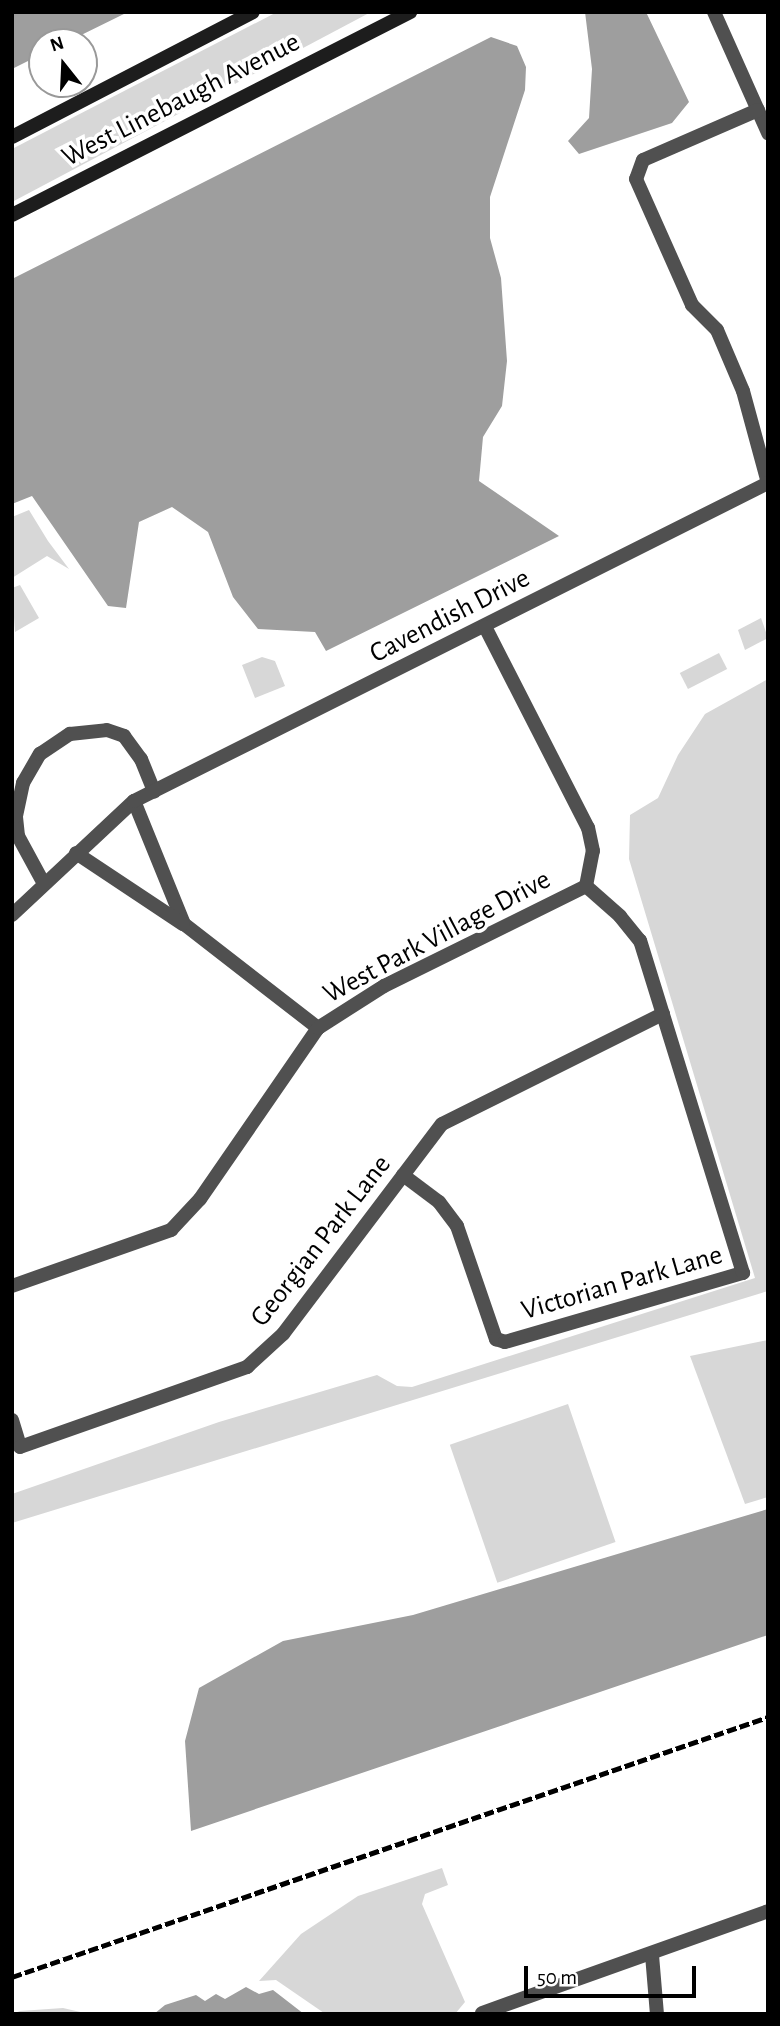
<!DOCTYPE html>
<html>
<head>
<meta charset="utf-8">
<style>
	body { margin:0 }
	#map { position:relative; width:780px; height:2026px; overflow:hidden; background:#fff; font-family:"Alegreya Sans",sans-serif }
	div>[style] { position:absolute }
	.green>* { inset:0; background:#d7d7d7; transform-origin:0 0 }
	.water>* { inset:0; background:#9e9e9e }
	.street>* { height:14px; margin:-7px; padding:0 7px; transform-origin:7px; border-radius:7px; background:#505050 }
	.secondary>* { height:14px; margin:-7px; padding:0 7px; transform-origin:7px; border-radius:7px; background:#1d1d1d }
	.rail>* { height:5px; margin-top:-2.5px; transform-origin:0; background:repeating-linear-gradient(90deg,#000 0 10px,transparent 0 13.5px) }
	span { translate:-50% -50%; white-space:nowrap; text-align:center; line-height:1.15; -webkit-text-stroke:7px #fff; paint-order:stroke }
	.street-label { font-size:28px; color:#000 }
	.frame { position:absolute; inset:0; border:14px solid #000; pointer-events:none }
	.north { position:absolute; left:28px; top:28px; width:70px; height:70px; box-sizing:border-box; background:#fff; border:2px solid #999; border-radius:50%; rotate:342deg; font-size:19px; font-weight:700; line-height:28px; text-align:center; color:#000 }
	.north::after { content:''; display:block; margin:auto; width:24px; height:32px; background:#000; clip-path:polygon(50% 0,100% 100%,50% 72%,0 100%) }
	.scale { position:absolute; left:524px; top:1966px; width:172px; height:32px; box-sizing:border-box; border:4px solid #000; border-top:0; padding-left:9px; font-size:21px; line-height:24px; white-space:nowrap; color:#000; -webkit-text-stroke:5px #fff; paint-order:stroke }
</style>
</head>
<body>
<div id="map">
	<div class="green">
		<div style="clip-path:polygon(277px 12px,371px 12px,12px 202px,12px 149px)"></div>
		<div style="clip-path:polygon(29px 510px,48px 541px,69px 569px,47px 556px,12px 578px,12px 517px)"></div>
		<div style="clip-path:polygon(20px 585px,39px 618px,15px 632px,12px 588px)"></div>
		<div style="clip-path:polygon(761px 618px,768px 638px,745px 650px,738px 630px)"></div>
		<div style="left:719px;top:653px;width:18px;height:44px;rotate:63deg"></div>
		<div style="clip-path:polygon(262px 657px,275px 661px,285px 686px,255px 698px,242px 665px)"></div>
		<div style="clip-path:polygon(768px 679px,768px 1291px,12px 1523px,12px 1494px,219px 1422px,377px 1375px,397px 1386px,412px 1387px,755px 1278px,629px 859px,630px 815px,658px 798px,678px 755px,705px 714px)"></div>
		<div style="clip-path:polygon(768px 1340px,768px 1497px,745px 1504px,690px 1356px)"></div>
		<div style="left:568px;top:1404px;width:146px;height:125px;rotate:71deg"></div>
		<div style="clip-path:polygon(442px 1868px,448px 1885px,425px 1894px,422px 1904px,465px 2002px,455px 2014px,324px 2013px,276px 1980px,259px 1981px,301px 1934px,358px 1896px)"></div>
		<div style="clip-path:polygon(63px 2008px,89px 2014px,12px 2014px,20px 2011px)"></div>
	</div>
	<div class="water">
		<div style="clip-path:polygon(12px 12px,128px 12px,67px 42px,42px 42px,42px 54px,12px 69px)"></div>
		<div style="clip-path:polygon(585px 12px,646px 12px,689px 102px,672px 123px,579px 154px,568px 141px,589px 118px,592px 69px)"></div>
		<div style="clip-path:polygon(491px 37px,517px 46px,526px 67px,525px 90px,490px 197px,490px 238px,501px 278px,507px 361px,502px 406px,483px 437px,479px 481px,559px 536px,326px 651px,315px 632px,258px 629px,233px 597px,208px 532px,172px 507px,139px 522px,126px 608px,108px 606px,32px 496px,12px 504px,12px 279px)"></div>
		<div style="clip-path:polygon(768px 1509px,768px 1635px,191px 1831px,185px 1741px,199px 1688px,283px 1641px,413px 1615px)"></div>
		<div style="clip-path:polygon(246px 1987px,259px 1994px,273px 1990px,304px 2014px,154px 2014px,165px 2005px,196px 1995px,205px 2001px,216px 1994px,225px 1999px)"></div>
	</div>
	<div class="street">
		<div style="left:714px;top:12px;width:133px;rotate:65.9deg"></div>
		<div style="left:758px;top:110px;width:125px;rotate:156.5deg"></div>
		<div style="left:643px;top:160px;width:20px;rotate:110deg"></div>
		<div style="left:636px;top:179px;width:138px;rotate:66deg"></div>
		<div style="left:692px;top:305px;width:35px;rotate:45deg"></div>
		<div style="left:717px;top:330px;width:66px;rotate:66.9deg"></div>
		<div style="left:743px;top:391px;width:95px;rotate:74.8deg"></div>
		<div style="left:134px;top:801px;width:133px;rotate:67.9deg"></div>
		<div style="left:184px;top:924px;width:170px;rotate:37.8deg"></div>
		<div style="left:76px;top:853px;width:128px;rotate:33.6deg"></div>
		<div style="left:43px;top:882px;width:52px;rotate:-118.5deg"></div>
		<div style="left:18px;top:836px;width:20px;rotate:-96deg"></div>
		<div style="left:16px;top:816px;width:34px;rotate:-78deg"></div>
		<div style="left:23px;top:783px;width:34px;rotate:-60deg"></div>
		<div style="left:40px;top:754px;width:36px;rotate:-34deg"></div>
		<div style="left:70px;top:734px;width:37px;rotate:-6deg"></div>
		<div style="left:107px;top:730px;width:18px;rotate:19deg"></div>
		<div style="left:124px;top:736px;width:29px;rotate:54deg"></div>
		<div style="left:141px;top:759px;width:35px;rotate:68deg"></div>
		<div style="left:12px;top:915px;width:167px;rotate:-43.1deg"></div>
		<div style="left:134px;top:801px;width:709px;rotate:-26.64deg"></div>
		<div style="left:403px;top:1175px;width:45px;rotate:36.9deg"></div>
		<div style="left:439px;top:1202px;width:30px;rotate:53deg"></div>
		<div style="left:457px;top:1226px;width:120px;rotate:71deg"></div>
		<div style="left:496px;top:1339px;width:9px;rotate:18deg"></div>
		<div style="left:505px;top:1342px;width:248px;rotate:-16.2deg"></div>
		<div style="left:743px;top:1273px;width:348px;rotate:-107.2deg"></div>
		<div style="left:640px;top:941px;width:32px;rotate:-129deg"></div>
		<div style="left:620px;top:916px;width:45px;rotate:-138.6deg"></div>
		<div style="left:12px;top:1286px;width:169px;rotate:-19.4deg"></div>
		<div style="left:171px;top:1230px;width:42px;rotate:-46.9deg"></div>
		<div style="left:200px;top:1199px;width:208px;rotate:-55.4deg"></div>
		<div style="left:318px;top:1028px;width:78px;rotate:-32.5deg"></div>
		<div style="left:384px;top:986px;width:225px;rotate:-26.3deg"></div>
		<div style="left:586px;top:886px;width:36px;rotate:-79deg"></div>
		<div style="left:593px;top:851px;width:24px;rotate:-102deg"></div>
		<div style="left:588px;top:828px;width:226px;rotate:-117.1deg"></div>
		<div style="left:12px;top:1420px;width:28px;rotate:73deg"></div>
		<div style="left:20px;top:1447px;width:241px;rotate:-19.4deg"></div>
		<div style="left:247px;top:1367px;width:49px;rotate:-42.5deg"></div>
		<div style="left:283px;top:1334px;width:263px;rotate:-52.9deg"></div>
		<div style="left:442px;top:1124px;width:247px;rotate:-26.5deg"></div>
		<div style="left:652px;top:1955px;width:59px;rotate:85.2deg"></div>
		<div style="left:482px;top:2013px;width:304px;rotate:-19.6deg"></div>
	</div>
	<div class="secondary">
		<div style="left:12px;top:137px;width:271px;rotate:-27.4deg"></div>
		<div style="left:12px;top:215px;width:447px;rotate:-27deg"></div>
	</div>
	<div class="rail">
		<div style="left:12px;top:1977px;width:799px;rotate:-18.98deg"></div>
	</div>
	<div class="street-label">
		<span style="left:181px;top:100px;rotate:-27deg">West Linebaugh Avenue</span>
		<span style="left:450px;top:616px;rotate:-27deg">Cavendish Drive</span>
		<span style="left:437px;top:937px;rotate:-28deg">West Park Village Drive</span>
		<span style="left:321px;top:1241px;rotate:-52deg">Georgian Park Lane</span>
		<span style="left:622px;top:1283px;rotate:-16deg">Victorian Park Lane</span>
	</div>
	<div class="frame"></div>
	<div class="north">N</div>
	<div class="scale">50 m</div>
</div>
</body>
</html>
